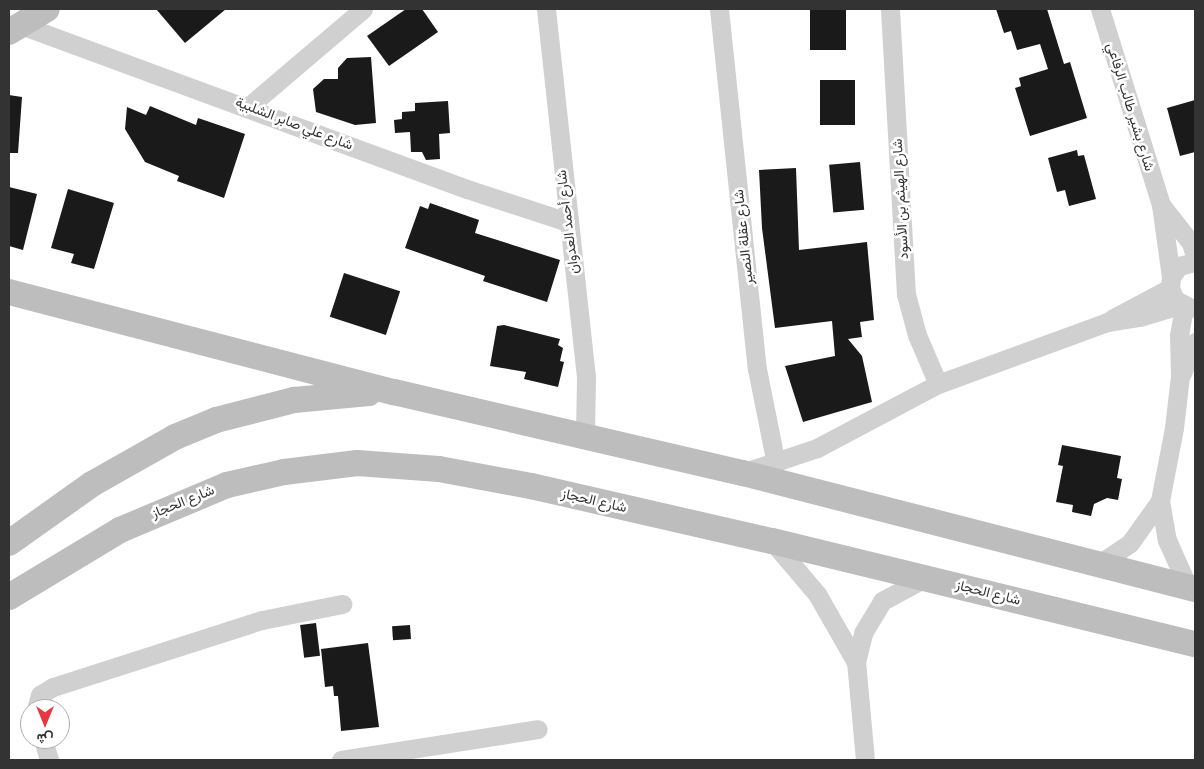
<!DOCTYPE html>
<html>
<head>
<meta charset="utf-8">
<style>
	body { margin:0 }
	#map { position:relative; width:1204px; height:769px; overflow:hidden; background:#fff; font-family:"Fira Sans Condensed",Vazirmatn,sans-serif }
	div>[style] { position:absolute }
	.building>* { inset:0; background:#1a1a1a; transform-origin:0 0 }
	.street>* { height:19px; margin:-9.5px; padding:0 9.5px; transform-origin:9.5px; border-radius:9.5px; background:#d0d0d0 }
	.secondary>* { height:26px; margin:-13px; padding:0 13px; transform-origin:13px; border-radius:13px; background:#bdbdbd }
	span { translate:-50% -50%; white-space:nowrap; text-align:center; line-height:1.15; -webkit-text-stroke:5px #fff; paint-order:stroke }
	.street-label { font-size:14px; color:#333 }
	.frame { position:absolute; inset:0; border:10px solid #333; pointer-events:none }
	.north { position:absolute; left:20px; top:699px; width:50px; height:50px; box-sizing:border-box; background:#fff; border:1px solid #adadad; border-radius:50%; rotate:180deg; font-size:14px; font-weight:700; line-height:20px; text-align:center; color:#333 }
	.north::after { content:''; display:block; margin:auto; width:18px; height:22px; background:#e73842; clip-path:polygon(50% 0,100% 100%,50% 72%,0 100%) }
</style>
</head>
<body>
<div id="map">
	<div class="building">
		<div style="clip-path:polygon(156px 9px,226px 9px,185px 43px)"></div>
		<div style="clip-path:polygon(406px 9px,422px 9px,438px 32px,389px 66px,367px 36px)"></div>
		<div style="left:810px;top:9px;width:36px;height:41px"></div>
		<div style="clip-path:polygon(996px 9px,1047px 9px,1064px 64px,1070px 62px,1087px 118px,1030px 136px,1015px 88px,1021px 86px,1019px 78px,1048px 69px,1040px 44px,1017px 50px,1011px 31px,1004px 33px)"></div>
		<div style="clip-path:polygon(371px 57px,376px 123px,355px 125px,316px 112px,313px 89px,324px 79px,338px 79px,338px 68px,347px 58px)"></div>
		<div style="left:820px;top:80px;width:35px;height:45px"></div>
		<div style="clip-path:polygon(9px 95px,22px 97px,18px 153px,9px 153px)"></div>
		<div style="clip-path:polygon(1195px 100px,1195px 152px,1180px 156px,1167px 108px)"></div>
		<div style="clip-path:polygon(448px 101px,450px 133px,439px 134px,440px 159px,426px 160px,422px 152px,411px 152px,410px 132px,395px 133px,394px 120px,402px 119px,402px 112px,415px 111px,415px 103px)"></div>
		<div style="clip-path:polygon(150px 106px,196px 125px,198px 118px,245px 134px,224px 198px,177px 181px,179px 176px,145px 162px,125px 129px,127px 107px,146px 115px)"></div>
		<div style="clip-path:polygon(1077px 150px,1078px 156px,1084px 155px,1096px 199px,1069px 206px,1065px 190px,1057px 192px,1048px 158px)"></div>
		<div style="left:860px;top:162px;width:48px;height:31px;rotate:85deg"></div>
		<div style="clip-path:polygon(796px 168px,799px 250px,867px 242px,874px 320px,860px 322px,862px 337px,848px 339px,862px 356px,872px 402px,803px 422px,785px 366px,835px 356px,832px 321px,775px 328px,762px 228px,759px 170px)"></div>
		<div style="clip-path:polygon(9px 187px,37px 194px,23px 250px,9px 246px)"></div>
		<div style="clip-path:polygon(68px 189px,114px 203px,94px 269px,71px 263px,74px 254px,51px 248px)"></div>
		<div style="clip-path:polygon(430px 203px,479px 220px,475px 233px,560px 260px,547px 302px,483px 281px,485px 276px,405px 248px,420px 206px,428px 209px)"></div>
		<div style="left:344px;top:273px;width:59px;height:46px;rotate:18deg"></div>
		<div style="clip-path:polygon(504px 325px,560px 339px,558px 345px,563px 348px,560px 361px,564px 362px,558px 387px,524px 379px,526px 372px,490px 366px,497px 326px)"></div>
		<div style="clip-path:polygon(1062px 445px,1121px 456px,1117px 478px,1122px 479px,1118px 500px,1107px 498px,1094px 504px,1091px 516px,1072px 512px,1073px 505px,1056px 502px,1063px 466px,1058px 465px)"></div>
		<div style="left:316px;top:623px;width:33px;height:16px;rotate:83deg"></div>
		<div style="left:410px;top:625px;width:14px;height:18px;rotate:86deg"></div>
		<div style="clip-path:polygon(368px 643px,379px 727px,341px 731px,338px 696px,334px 696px,333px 686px,325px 687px,321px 649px)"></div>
	</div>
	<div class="street">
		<div style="left:546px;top:9px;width:371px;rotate:83.8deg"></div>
		<div style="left:586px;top:378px;width:58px;rotate:91deg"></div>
		<div style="left:719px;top:9px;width:362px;rotate:84deg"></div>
		<div style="left:757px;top:369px;width:97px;rotate:78.7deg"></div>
		<div style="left:890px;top:9px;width:285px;rotate:86.8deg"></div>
		<div style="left:906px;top:294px;width:42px;rotate:75deg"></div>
		<div style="left:917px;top:335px;width:53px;rotate:66.8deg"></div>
		<div style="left:1100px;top:9px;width:205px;rotate:72.7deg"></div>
		<div style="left:1161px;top:205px;width:73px;rotate:82.1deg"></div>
		<div style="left:21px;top:25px;width:475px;rotate:20.2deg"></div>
		<div style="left:467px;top:189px;width:106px;rotate:18.1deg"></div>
		<div style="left:248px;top:107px;width:151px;rotate:-40.4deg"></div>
		<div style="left:1161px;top:205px;width:48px;rotate:51.7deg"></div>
		<div style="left:1191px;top:243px;width:14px;rotate:73deg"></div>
		<div style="left:1184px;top:307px;width:28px;rotate:100deg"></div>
		<div style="left:1179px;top:335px;width:41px;rotate:88.6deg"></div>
		<div style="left:1180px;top:376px;width:52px;rotate:96.6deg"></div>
		<div style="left:1174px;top:428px;width:74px;rotate:100.9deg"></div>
		<div style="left:1160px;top:501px;width:40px;rotate:80deg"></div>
		<div style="left:1167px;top:540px;width:51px;rotate:65.9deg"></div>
		<div style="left:1191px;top:308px;width:18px;rotate:-153deg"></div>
		<div style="left:1175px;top:300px;width:13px;rotate:-113deg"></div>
		<div style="left:1170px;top:288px;width:11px;rotate:-85deg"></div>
		<div style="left:1171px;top:277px;width:14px;rotate:-54deg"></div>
		<div style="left:1179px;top:266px;width:16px;rotate:-14deg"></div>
		<div style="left:1112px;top:319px;width:66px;rotate:-28.1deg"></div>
		<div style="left:1182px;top:373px;width:34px;rotate:-67deg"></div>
		<div style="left:745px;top:472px;width:76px;rotate:-18.4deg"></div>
		<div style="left:817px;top:448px;width:137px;rotate:-27.9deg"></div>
		<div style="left:938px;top:384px;width:180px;rotate:-20.1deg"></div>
		<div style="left:1107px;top:322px;width:33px;rotate:-9deg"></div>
		<div style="left:1140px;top:317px;width:42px;rotate:-16.7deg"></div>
		<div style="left:772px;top:541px;width:70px;rotate:49.7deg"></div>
		<div style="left:817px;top:594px;width:78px;rotate:60.2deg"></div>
		<div style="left:1099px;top:564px;width:37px;rotate:-34deg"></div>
		<div style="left:1130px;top:543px;width:52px;rotate:-54.5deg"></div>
		<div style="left:36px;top:709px;width:15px;rotate:-74deg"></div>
		<div style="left:40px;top:695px;width:15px;rotate:-32deg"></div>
		<div style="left:53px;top:687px;width:219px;rotate:-17.8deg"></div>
		<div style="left:262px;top:620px;width:82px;rotate:-11.3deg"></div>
		<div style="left:43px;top:739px;width:22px;rotate:74deg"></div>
		<div style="left:341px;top:760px;width:199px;rotate:-8.9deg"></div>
		<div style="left:865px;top:760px;width:98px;rotate:-95.2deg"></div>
		<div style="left:856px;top:662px;width:30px;rotate:-76deg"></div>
		<div style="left:863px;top:633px;width:37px;rotate:-59deg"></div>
		<div style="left:882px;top:601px;width:49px;rotate:-28.1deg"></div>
	</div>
	<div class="secondary">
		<div style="left:9px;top:32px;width:44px;rotate:-31.2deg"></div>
		<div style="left:9px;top:292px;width:398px;rotate:14.6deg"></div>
		<div style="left:394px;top:392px;width:358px;rotate:13.1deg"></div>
		<div style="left:743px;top:473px;width:467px;rotate:14.4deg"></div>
		<div style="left:9px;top:543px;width:102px;rotate:-35.4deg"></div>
		<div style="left:92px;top:484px;width:95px;rotate:-29.5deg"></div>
		<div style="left:175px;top:437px;width:44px;rotate:-22.5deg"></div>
		<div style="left:216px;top:420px;width:81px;rotate:-14.4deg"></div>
		<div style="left:294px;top:400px;width:75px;rotate:-5.3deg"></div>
		<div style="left:9px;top:597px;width:130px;rotate:-31.1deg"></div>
		<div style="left:120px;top:530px;width:116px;rotate:-22.8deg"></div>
		<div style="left:227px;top:485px;width:58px;rotate:-12.8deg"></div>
		<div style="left:284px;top:472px;width:74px;rotate:-7deg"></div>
		<div style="left:357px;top:463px;width:82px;rotate:4.2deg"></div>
		<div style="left:439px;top:469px;width:94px;rotate:10.5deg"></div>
		<div style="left:531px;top:486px;width:247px;rotate:12.9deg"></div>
		<div style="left:772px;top:541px;width:435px;rotate:13.7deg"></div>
	</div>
	<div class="street-label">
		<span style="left:1130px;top:107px;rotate:73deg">شارع بشير طالب الرفاعي</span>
		<span style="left:294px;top:124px;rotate:21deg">شارع علي صابر الشلبية</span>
		<span style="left:901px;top:199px;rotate:-93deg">شارع الهيثم بن الأسود</span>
		<span style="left:568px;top:222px;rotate:-97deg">شارع أحمد العدوان</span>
		<span style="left:744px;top:237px;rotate:-96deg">شارع عقلة النصير</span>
		<span style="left:594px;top:501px;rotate:13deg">شارع الحجاز</span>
		<span style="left:183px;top:502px;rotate:-22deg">شارع الحجاز</span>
		<span style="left:988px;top:593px;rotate:14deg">شارع الحجاز</span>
	</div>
	<div class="frame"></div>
	<div class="north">ش</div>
</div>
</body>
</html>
